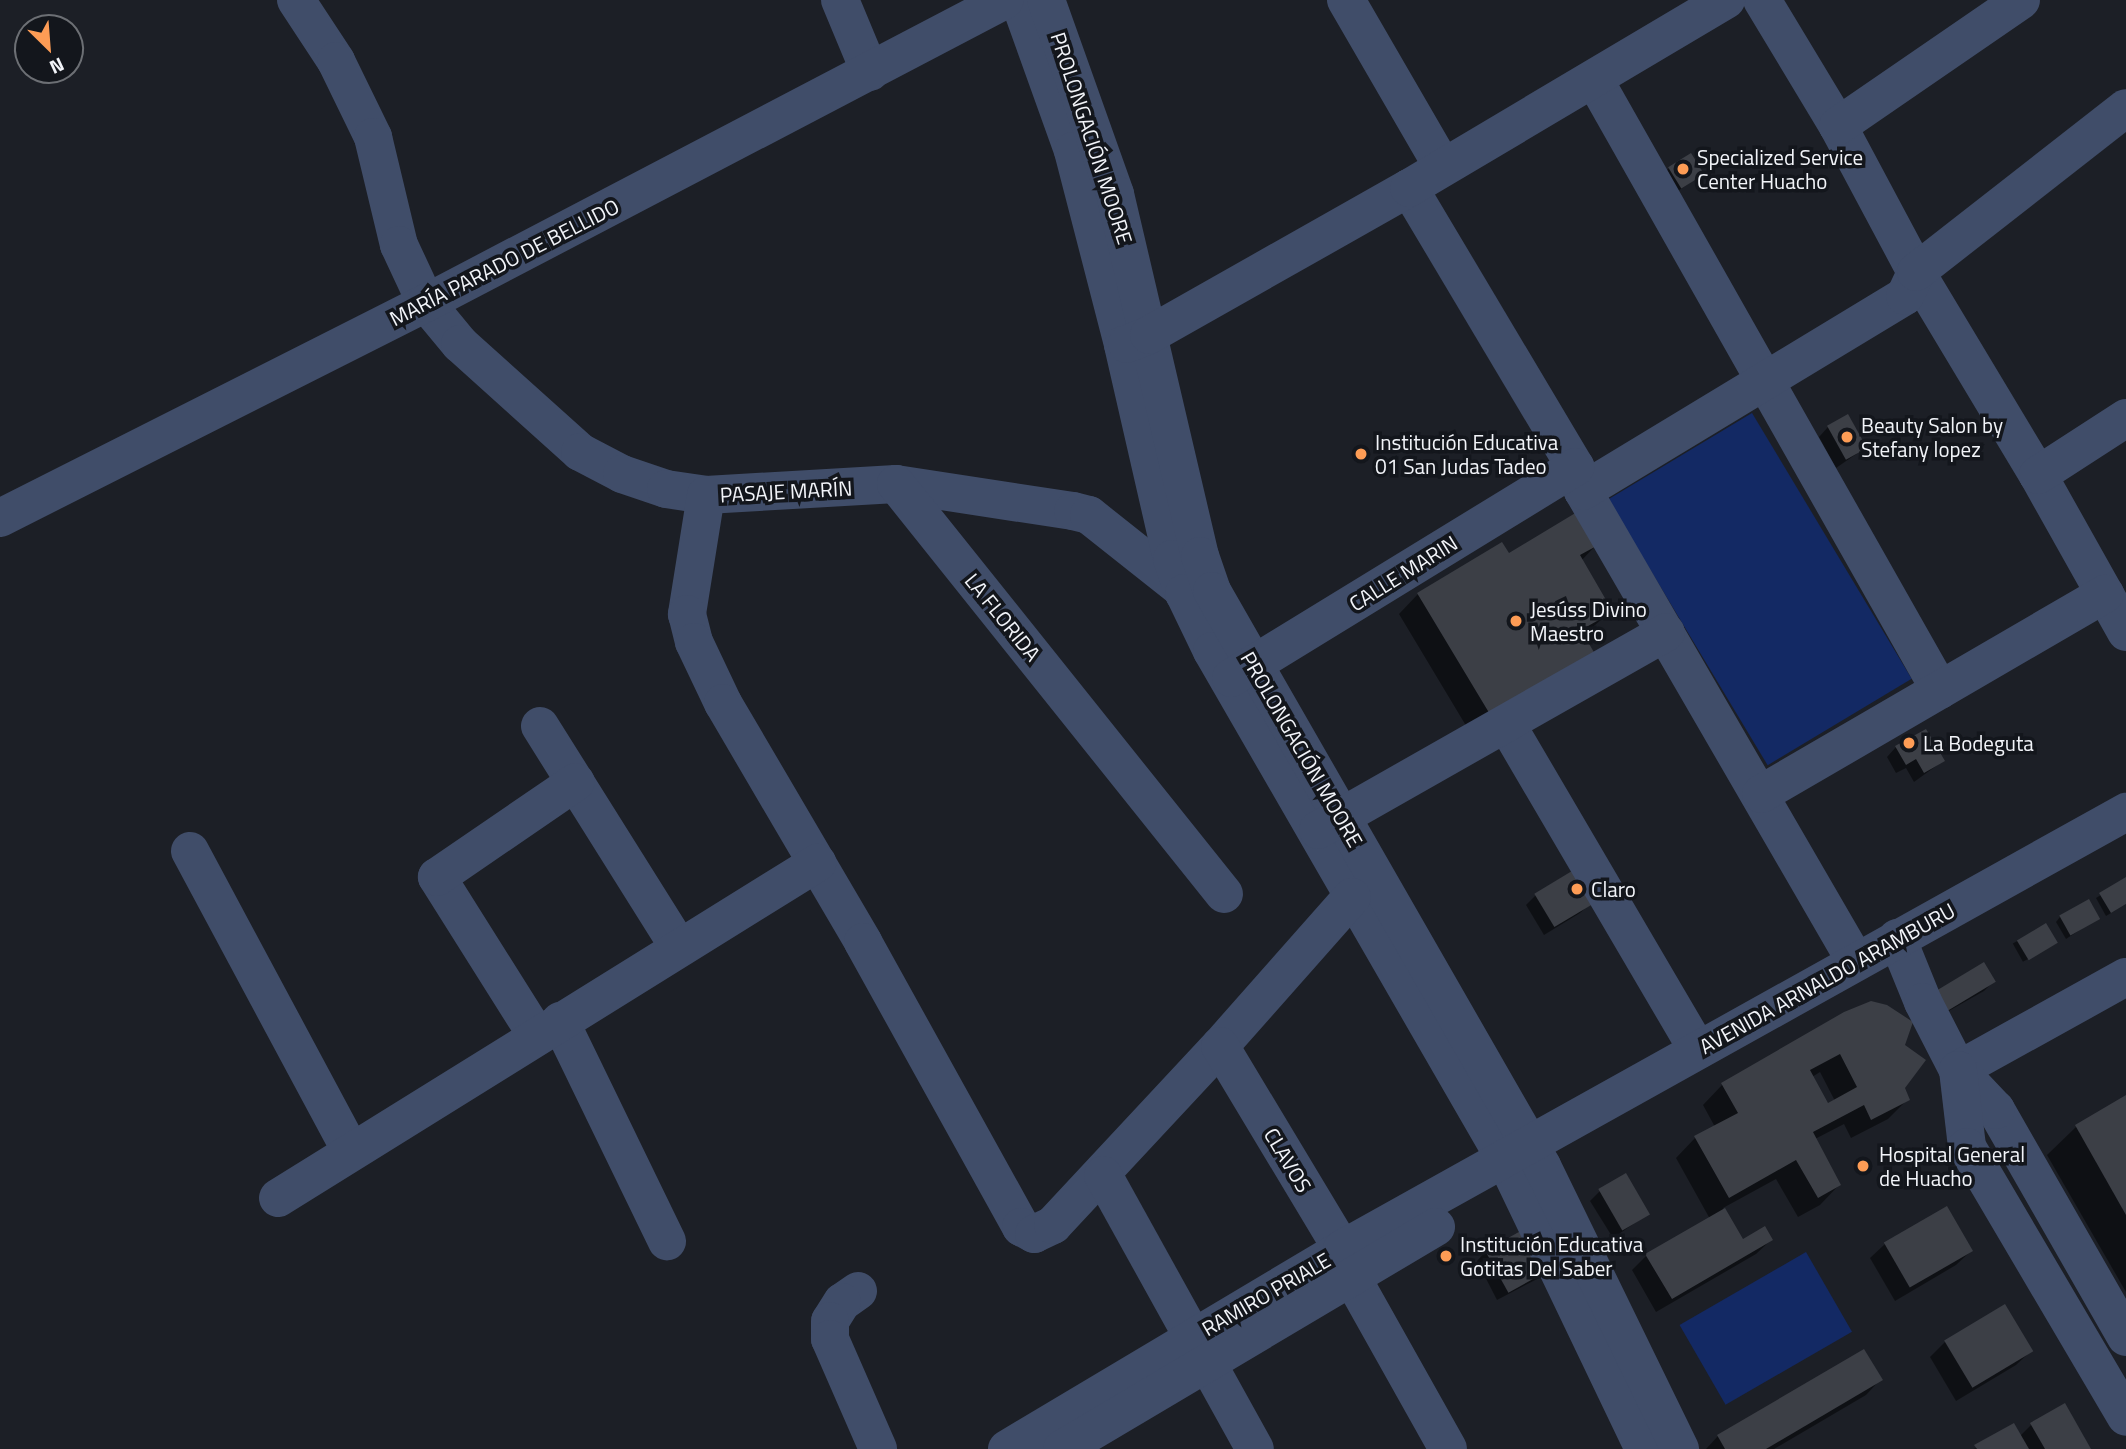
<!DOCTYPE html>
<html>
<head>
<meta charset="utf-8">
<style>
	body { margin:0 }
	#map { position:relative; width:2126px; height:1449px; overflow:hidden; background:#1c1f26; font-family:"Titillium Web",sans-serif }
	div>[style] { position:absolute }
	.green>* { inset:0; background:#132964; transform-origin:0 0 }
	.shadow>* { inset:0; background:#0007; transform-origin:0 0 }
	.building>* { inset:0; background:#3c3f46; transform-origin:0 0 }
	.minor>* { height:38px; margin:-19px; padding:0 19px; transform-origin:19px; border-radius:19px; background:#404d69 }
	.dots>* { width:19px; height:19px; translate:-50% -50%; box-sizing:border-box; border:4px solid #13161c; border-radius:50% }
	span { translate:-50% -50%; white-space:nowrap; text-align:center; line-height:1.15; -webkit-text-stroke:7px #13161c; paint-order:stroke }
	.street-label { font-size:21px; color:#f2f4f9 }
	.poi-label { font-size:21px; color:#f2f4f9 }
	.left { translate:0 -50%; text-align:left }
	.north { position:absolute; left:14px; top:14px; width:70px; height:70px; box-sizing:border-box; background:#13161c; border:2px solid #6c6f74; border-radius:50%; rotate:155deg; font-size:19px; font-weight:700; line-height:28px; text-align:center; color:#f2f4f9 }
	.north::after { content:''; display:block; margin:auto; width:24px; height:32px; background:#fd9c55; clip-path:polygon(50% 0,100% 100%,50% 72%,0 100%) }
</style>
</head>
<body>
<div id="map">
	<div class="green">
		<div style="left:1752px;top:413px;width:310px;height:168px;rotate:59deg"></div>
		<div style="left:1806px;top:1252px;width:92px;height:146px;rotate:60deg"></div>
	</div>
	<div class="shadow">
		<div style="clip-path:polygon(1669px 168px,1702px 174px,1671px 196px,1660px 178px)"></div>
		<div style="clip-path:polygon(1828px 427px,1865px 448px,1836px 468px,1819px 437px)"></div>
		<div style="clip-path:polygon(1599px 542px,1581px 561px,1611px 611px,1471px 734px,1399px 614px,1418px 594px,1508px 555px)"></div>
		<div style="clip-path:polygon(1896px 747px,1943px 761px,1914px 782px,1906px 768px,1896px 773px,1887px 757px)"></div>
		<div style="clip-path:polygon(2126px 879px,2126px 904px,2106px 916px,2096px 898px)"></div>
		<div style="clip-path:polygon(1536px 895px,1590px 904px,1580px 913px,1544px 935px,1526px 905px)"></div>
		<div style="clip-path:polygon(2060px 917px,2098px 918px,2066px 939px,2056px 922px)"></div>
		<div style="left:2046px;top:925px;width:21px;height:38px;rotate:61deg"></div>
		<div style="clip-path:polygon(1984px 964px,1994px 981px,1984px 991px,1931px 1021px)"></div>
		<div style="clip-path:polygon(evenodd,1844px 1014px,1903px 1046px,1903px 1088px,1908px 1099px,1888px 1119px,1851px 1138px,1844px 1124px,1815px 1139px,1839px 1185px,1820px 1205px,1798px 1217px,1776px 1179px,1723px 1208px,1742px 1241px,1771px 1240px,1756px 1254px,1656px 1312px,1632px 1270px,1646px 1256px,1710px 1219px,1676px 1158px,1695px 1138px,1715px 1127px,1703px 1105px,1722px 1085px,1844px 1014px,1820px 1072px,1835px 1101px,1827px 1105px,1812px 1077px,1820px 1072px)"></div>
		<div style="clip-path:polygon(2126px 1098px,2126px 1292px,2047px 1155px,2076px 1127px)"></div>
		<div style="clip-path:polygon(1600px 1191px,1648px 1214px,1613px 1238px,1590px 1201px)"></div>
		<div style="clip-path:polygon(1885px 1244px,1971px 1251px,1956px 1265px,1895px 1301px,1870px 1258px)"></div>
		<div style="clip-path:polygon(1486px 1251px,1548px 1269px,1539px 1278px,1497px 1300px,1477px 1261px)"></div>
		<div style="clip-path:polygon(1945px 1342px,2031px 1351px,2016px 1365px,1956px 1401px,1930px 1357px)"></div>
		<div style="clip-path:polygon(1880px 1380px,1866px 1395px,1774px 1449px,1706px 1449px,1718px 1436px)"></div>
		<div style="clip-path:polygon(2032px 1424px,2089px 1449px,1973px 1449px,2020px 1436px)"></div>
	</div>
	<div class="building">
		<div style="left:1691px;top:153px;width:25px;height:27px;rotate:58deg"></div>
		<div style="left:1848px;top:414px;width:39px;height:24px;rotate:61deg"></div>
		<div style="clip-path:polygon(1582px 509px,1602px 543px,1580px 555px,1613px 612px,1581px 630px,1595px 654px,1491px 716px,1417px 593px,1502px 542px,1509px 553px)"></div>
		<div style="clip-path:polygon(1926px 729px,1945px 761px,1924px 773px,1916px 759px,1906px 765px,1895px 746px)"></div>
		<div style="left:1572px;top:871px;width:39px;height:44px;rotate:59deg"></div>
		<div style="clip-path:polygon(2126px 877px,2126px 904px,2111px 913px,2099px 893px)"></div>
		<div style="left:2089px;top:899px;width:23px;height:34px;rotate:61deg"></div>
		<div style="left:2046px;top:923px;width:23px;height:34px;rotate:59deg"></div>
		<div style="left:1984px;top:962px;width:23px;height:62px;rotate:59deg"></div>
		<div style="clip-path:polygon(evenodd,1871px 1001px,1887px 1005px,1913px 1022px,1905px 1045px,1926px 1060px,1905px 1088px,1910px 1100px,1871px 1120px,1864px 1105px,1813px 1132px,1841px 1185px,1818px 1198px,1796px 1160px,1729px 1198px,1694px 1136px,1738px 1113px,1721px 1083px,1844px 1012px,1871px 1001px,1840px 1054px,1857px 1087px,1828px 1103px,1810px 1070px,1840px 1054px)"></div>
		<div style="clip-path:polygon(2126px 1095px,2126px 1215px,2075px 1125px)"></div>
		<div style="left:1626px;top:1173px;width:48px;height:32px;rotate:60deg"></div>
		<div style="left:1947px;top:1206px;width:52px;height:73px;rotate:60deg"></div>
		<div style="clip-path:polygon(1725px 1208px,1743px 1239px,1765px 1226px,1773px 1240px,1672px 1299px,1645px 1254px)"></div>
		<div style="left:1528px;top:1227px;width:48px;height:49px;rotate:61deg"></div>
		<div style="left:2005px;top:1304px;width:55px;height:71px;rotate:59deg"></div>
		<div style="clip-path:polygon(1864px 1349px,1883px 1380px,1766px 1449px,1725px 1449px,1717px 1435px)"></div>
		<div style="clip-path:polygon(2065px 1403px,2091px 1449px,2045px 1449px,2030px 1423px)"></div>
		<div style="clip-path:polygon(2014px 1423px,2029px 1449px,1977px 1449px,1974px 1445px)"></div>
	</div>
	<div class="minor">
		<div style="left:296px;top:0;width:73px;rotate:56.7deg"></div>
		<div style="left:336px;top:61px;width:85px;rotate:64deg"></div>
		<div style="left:373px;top:137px;width:111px;rotate:76.5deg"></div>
		<div style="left:399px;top:245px;width:64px;rotate:65deg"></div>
		<div style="left:426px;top:303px;width:53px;rotate:50.3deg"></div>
		<div style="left:460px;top:344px;width:161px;rotate:42deg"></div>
		<div style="left:580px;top:452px;width:47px;rotate:27.6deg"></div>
		<div style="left:622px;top:474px;width:46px;rotate:18.8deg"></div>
		<div style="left:666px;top:489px;width:40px;rotate:8.5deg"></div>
		<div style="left:706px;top:495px;width:190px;rotate:-3.3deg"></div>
		<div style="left:896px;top:484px;width:179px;rotate:8.7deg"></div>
		<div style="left:1073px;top:511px;width:16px;rotate:14deg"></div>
		<div style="left:1089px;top:515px;width:124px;rotate:38.4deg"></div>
		<div style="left:840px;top:0;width:78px;rotate:67.4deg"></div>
		<div style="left:1019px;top:0;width:160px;rotate:70.3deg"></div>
		<div style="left:1073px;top:151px;width:200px;rotate:75.5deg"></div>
		<div style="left:1123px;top:345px;width:220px;rotate:77.1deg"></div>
		<div style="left:1172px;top:559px;width:36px;rotate:71deg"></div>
		<div style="left:1184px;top:593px;width:64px;rotate:64.2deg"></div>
		<div style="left:1212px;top:651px;width:586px;rotate:60.02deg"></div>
		<div style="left:1505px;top:1159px;width:322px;rotate:64.4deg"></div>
		<div style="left:1046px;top:0;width:206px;rotate:70.4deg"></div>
		<div style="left:1115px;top:194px;width:372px;rotate:76.8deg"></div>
		<div style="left:1200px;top:556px;width:37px;rotate:71deg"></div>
		<div style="left:1212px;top:591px;width:663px;rotate:60.15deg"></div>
		<div style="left:1542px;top:1166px;width:315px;rotate:64deg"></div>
		<div style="left:1346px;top:0;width:193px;rotate:59.9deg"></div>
		<div style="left:1762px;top:0;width:147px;rotate:58.9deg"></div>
		<div style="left:1838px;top:126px;width:166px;rotate:61.9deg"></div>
		<div style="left:1916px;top:272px;width:237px;rotate:59deg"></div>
		<div style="left:2038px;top:475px;width:180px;rotate:60.7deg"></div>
		<div style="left:1594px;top:79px;width:702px;rotate:60.48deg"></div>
		<div style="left:1838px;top:126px;width:222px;rotate:-34.5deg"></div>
		<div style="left:1409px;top:188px;width:325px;rotate:59.2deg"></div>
		<div style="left:1575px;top:467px;width:25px;rotate:72deg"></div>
		<div style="left:1583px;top:491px;width:544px;rotate:59.9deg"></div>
		<div style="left:1127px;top:344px;width:24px;rotate:-22deg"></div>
		<div style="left:1149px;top:335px;width:299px;rotate:-29.5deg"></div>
		<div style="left:1409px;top:188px;width:369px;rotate:-30.7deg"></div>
		<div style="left:2038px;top:475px;width:105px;rotate:-32.9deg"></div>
		<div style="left:896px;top:484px;width:525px;rotate:51.34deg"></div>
		<div style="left:1583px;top:491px;width:376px;rotate:-31.2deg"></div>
		<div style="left:1905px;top:296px;width:26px;rotate:-65deg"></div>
		<div style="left:1916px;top:272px;width:266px;rotate:-38deg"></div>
		<div style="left:706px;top:495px;width:121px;rotate:99.1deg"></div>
		<div style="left:687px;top:614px;width:29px;rotate:76deg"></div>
		<div style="left:694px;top:642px;width:68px;rotate:64.6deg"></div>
		<div style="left:723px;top:703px;width:277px;rotate:59.6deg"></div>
		<div style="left:863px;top:942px;width:326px;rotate:61deg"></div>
		<div style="left:1021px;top:1227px;width:15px;rotate:28deg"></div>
		<div style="left:1034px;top:1234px;width:21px;rotate:-25deg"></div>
		<div style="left:1053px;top:1225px;width:245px;rotate:-47deg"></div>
		<div style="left:1220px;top:1046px;width:199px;rotate:-48.5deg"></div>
		<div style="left:0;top:518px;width:477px;rotate:-26.8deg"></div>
		<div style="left:426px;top:303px;width:653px;rotate:-27.62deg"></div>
		<div style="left:1231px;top:678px;width:404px;rotate:-31.5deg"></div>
		<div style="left:1507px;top:725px;width:377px;rotate:59.6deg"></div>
		<div style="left:540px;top:726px;width:262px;rotate:57.9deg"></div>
		<div style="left:1761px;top:794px;width:398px;rotate:-30.2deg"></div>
		<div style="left:1318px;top:830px;width:400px;rotate:-29.6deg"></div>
		<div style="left:190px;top:851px;width:340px;rotate:61.8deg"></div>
		<div style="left:1897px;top:938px;width:69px;rotate:67.9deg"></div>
		<div style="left:1923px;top:1002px;width:76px;rotate:62.8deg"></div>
		<div style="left:1958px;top:1070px;width:192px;rotate:-29deg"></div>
		<div style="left:560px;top:1021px;width:245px;rotate:64.1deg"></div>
		<div style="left:537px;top:1036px;width:188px;rotate:-122.2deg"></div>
		<div style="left:437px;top:877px;width:168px;rotate:-34.4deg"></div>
		<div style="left:1220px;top:1046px;width:237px;rotate:59deg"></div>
		<div style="left:1342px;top:1249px;width:28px;rotate:72deg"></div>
		<div style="left:1351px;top:1276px;width:198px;rotate:60.7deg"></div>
		<div style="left:1103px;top:1175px;width:313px;rotate:61deg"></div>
		<div style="left:278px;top:1198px;width:635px;rotate:-31.86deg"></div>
		<div style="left:858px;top:1291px;width:19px;rotate:145deg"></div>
		<div style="left:842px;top:1302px;width:22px;rotate:122deg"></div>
		<div style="left:830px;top:1321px;width:18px;rotate:90deg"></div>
		<div style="left:830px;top:1339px;width:120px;rotate:66.4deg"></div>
		<div style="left:2126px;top:1337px;width:262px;rotate:-119.8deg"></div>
		<div style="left:1996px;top:1110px;width:55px;rotate:-133.5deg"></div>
		<div style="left:1958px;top:1070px;width:78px;rotate:83.3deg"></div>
		<div style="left:1967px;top:1147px;width:313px;rotate:59.5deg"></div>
		<div style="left:1007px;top:1449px;width:390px;rotate:-30.8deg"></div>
		<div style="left:1342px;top:1249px;width:898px;rotate:-29.14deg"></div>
		<div style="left:1062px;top:1449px;width:435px;rotate:-30.7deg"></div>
	</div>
	<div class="dots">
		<div style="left:1683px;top:169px;background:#fd9c55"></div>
		<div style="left:1847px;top:437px;background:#fd9c55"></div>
		<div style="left:1361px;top:454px;background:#fd9c55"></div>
		<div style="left:1516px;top:621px;background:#fd9c55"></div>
		<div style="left:1909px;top:743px;background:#fd9c55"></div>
		<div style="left:1577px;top:889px;background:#fd9c55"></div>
		<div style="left:1863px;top:1166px;background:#fd9c55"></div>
		<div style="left:1446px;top:1256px;background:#fd9c55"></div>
	</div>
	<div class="street-label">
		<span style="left:1092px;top:138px;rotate:72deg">PROLONGACIÓN MOORE</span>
		<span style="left:504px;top:262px;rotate:-27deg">MARÍA PARADO DE BELLIDO</span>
		<span style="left:786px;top:491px;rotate:-3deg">PASAJE MARÍN</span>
		<span style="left:1403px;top:573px;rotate:-32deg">CALLE MARIN</span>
		<span style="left:1003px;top:617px;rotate:51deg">LA FLORIDA</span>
		<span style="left:1302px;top:749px;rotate:60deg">PROLONGACIÓN MOORE</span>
		<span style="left:1827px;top:978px;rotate:-29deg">AVENIDA ARNALDO ARAMBURU</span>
		<span style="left:1288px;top:1160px;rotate:59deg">CLAVOS</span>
		<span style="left:1266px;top:1294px;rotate:-30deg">RAMIRO PRIALE</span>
	</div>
	<div class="poi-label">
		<span class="left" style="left:1697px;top:169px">Specialized Service<br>Center Huacho</span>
		<span class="left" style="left:1861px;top:437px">Beauty Salon by<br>Stefany lopez</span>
		<span class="left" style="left:1375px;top:454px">Institución Educativa<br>01 San Judas Tadeo</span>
		<span class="left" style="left:1530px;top:621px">Jesúss Divino<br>Maestro</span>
		<span class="left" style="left:1923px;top:743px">La Bodeguta</span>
		<span class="left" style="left:1591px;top:889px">Claro</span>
		<span class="left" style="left:1879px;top:1166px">Hospital General<br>de Huacho</span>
		<span class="left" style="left:1460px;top:1256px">Institución Educativa<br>Gotitas Del Saber</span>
	</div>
	<div class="north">N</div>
</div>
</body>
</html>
